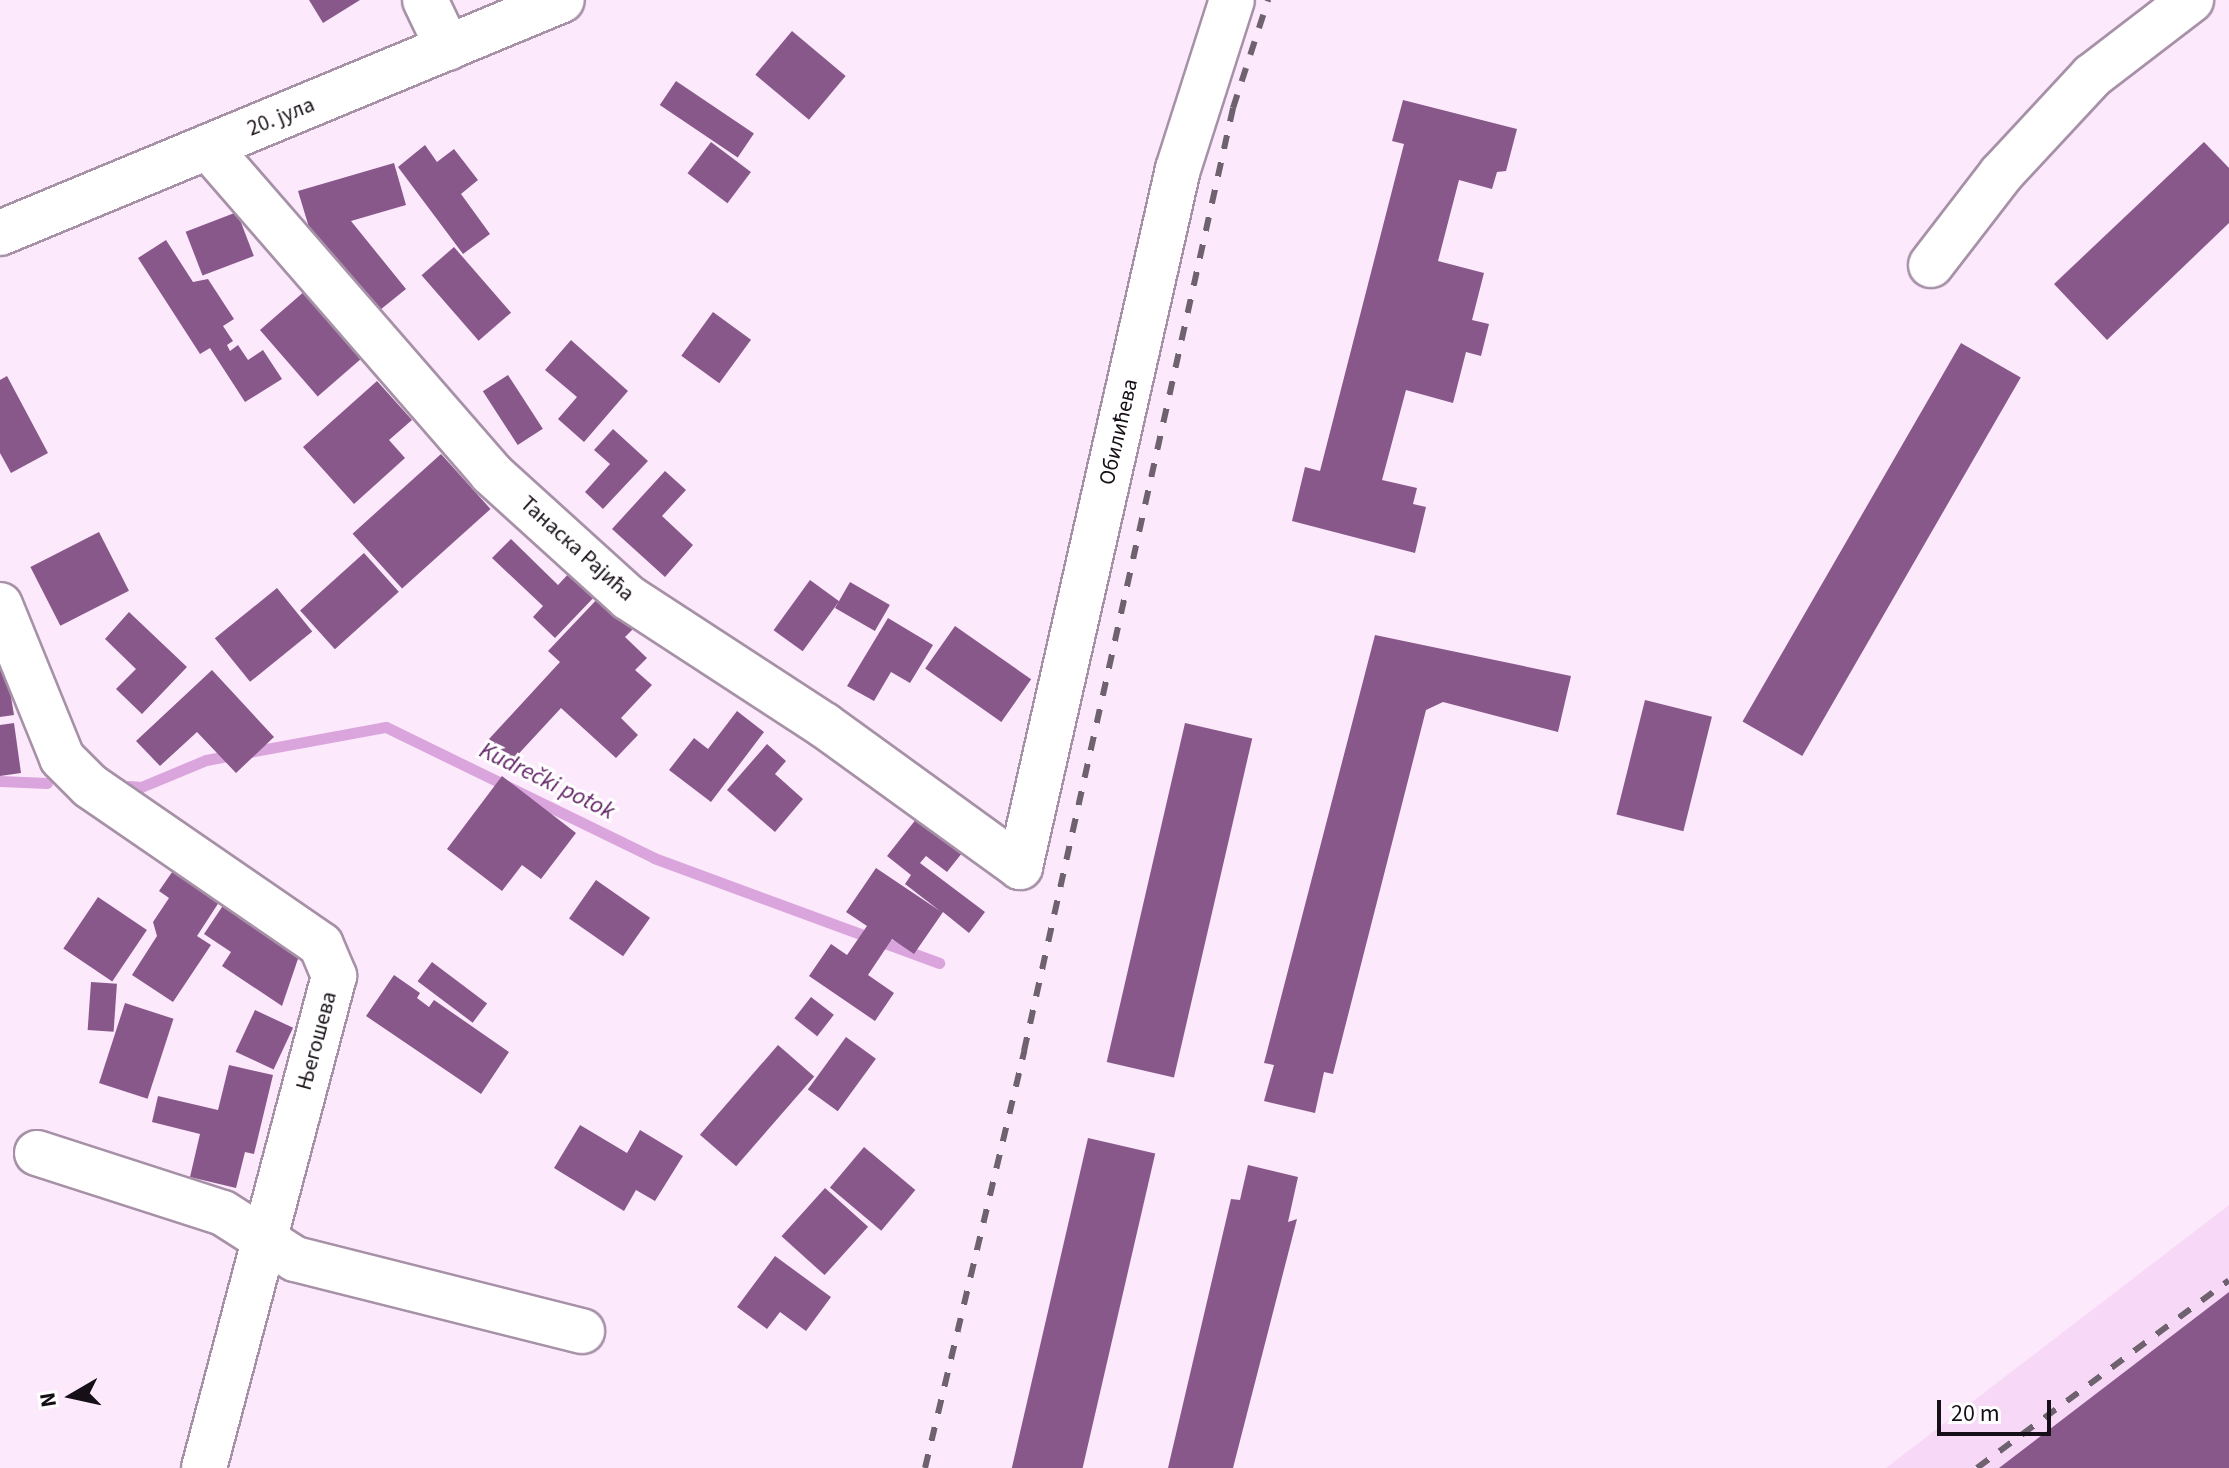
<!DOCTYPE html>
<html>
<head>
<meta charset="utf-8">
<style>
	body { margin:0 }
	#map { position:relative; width:2229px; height:1468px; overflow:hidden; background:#fce9fc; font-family:"Source Sans 3",sans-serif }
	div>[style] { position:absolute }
	.built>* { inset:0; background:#f7d9f7 }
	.stream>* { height:11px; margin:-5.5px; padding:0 5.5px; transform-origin:5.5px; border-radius:5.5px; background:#daa4dc }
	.building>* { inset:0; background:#89588b; transform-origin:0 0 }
	.roads { filter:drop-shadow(2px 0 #a791a7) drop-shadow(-2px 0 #a791a7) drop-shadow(0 2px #a791a7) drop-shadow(0 -2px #a791a7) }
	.minor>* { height:44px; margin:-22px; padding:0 22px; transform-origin:22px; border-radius:22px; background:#fff }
	.major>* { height:44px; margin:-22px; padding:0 22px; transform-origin:22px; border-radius:22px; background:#fff }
	.rail>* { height:6px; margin-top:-3px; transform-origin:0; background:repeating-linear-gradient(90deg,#6e626e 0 14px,transparent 0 28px) }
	span { translate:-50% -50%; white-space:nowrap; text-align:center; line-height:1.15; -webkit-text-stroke:6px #fff; paint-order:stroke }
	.street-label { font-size:22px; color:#170f17 }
	.water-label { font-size:24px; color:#642568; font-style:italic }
	.north { position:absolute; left:32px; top:1356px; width:80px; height:80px; -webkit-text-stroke:6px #fff; paint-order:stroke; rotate:261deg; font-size:22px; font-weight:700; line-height:32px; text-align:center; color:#170f17 }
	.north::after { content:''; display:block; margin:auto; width:28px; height:36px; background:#170f17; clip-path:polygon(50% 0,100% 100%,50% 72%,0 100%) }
	.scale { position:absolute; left:1937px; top:1400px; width:114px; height:36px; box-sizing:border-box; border:4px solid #170f17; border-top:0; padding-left:10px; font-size:24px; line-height:28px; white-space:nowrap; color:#170f17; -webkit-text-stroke:6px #fff; paint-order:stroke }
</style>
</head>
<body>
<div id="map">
	<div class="built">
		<div style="clip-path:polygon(2229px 1205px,2229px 1468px,1886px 1468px)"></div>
	</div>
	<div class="stream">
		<div style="left:0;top:781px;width:47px;rotate:2.4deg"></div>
		<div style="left:129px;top:786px;width:12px;rotate:5deg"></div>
		<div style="left:141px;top:787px;width:70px;rotate:-22.6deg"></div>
		<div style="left:206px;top:760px;width:183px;rotate:-10.4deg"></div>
		<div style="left:386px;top:727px;width:298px;rotate:26deg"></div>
		<div style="left:654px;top:858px;width:304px;rotate:20.2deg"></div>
	</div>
	<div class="building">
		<div style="clip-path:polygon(309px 0,360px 0,323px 23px)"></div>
		<div style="left:792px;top:31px;width:70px;height:57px;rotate:40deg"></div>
		<div style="left:676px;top:81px;width:94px;height:29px;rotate:34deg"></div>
		<div style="clip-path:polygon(1403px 100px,1517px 129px,1506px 171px,1497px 172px,1492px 189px,1459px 180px,1438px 261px,1484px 273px,1472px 320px,1489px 324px,1481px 356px,1466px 352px,1453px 403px,1406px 390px,1382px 480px,1417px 488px,1413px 504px,1426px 507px,1415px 553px,1292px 521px,1305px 467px,1320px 471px,1404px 144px,1392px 141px)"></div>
		<div style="left:711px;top:142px;width:50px;height:39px;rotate:37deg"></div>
		<div style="clip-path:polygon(2204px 142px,2229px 168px,2229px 223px,2107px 340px,2054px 284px)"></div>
		<div style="clip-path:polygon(425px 145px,437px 162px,454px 149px,478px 180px,461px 194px,490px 234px,463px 254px,398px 167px)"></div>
		<div style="clip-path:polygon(394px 163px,406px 205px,351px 221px,406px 289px,375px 314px,311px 234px,298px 191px)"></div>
		<div style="left:237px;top:212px;width:47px;height:55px;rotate:69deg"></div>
		<div style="clip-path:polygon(166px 240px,193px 282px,208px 279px,234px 319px,223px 326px,233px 341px,227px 345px,230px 351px,238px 345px,248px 360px,263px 350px,282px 379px,245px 402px,210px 348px,200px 354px,138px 258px)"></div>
		<div style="left:454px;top:247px;width:87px;height:43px;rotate:49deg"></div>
		<div style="left:306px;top:290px;width:88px;height:61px;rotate:49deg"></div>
		<div style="left:713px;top:312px;width:47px;height:54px;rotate:36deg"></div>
		<div style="clip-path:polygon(571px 340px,628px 391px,584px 442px,558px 419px,577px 397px,545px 370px)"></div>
		<div style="left:1961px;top:343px;width:69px;height:437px;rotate:30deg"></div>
		<div style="left:508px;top:375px;width:64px;height:30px;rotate:57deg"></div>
		<div style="clip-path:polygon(7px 376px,48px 453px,11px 473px,0 453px,0 380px)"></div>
		<div style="clip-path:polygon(377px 381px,412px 420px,389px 440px,405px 458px,354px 504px,303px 447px)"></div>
		<div style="clip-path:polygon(613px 429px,648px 461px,603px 509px,585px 492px,610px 464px,594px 450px)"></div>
		<div style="left:441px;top:454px;width:74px;height:119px;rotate:48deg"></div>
		<div style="clip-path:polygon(665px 471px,686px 490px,662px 516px,693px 545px,665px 577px,612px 529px)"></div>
		<div style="left:99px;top:532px;width:66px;height:77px;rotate:63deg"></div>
		<div style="clip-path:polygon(511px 539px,558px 585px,573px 569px,598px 593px,555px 638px,533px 617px,543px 606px,492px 558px)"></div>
		<div style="left:364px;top:553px;width:52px;height:86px;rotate:48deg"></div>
		<div style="left:810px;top:580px;width:36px;height:62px;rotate:36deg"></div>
		<div style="left:850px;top:582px;width:46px;height:30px;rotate:30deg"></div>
		<div style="left:277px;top:588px;width:56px;height:80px;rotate:51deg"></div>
		<div style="clip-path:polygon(601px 595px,635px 627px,625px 637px,647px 658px,635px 670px,652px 685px,621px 718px,638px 735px,616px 758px,561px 708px,512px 761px,489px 739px,560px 662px,548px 651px)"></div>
		<div style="clip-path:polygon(129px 612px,187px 667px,142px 714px,116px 689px,136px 669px,105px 639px)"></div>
		<div style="clip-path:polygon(888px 618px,933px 645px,910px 683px,891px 672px,874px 701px,847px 686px)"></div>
		<div style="left:955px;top:626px;width:93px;height:52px;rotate:35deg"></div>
		<div style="clip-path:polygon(1375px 635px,1571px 676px,1558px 732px,1443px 702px,1426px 710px,1333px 1074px,1324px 1072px,1315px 1113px,1264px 1101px,1274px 1065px,1264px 1063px)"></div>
		<div style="clip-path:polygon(6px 667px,14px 715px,0 717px,0 668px)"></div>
		<div style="clip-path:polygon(212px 670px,274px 737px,236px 773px,197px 732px,160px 766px,136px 741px)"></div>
		<div style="left:1645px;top:700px;width:69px;height:118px;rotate:14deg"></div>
		<div style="clip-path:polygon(737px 711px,764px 732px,711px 802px,669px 770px,694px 738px,708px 749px)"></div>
		<div style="clip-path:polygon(14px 723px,21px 773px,0 776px,0 725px)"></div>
		<div style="left:1185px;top:723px;width:69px;height:348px;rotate:13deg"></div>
		<div style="clip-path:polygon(767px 744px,786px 761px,775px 774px,803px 799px,775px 832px,727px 790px)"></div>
		<div style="clip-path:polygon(502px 776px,576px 833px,541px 879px,522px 865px,502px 891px,447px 849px)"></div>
		<div style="clip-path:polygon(917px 818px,962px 853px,947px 872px,926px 856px,920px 863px,985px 912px,969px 933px,943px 912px,914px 954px,892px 939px,868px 975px,894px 993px,875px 1021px,809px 976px,831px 944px,847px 955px,867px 926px,846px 912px,876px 868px,940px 911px,905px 884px,911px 875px,887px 856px)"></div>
		<div style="clip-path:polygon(179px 862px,225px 893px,197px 936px,211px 945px,173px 1002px,132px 975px,157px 936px,153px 922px,169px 898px,159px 891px)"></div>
		<div style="left:596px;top:880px;width:66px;height:47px;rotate:35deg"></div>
		<div style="left:98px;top:897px;width:59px;height:62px;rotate:34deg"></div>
		<div style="clip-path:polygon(228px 898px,302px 947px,282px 1006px,222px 966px,231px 952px,204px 934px)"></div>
		<div style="left:432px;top:962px;width:69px;height:24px;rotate:37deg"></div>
		<div style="clip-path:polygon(394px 975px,420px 993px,417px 998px,429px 1007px,434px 1000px,509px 1052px,481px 1094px,366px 1016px)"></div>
		<div style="left:91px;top:982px;width:26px;height:48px;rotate:4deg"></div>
		<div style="left:811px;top:997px;width:29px;height:27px;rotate:38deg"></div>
		<div style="left:125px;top:1003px;width:51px;height:84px;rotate:18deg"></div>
		<div style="left:255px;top:1010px;width:42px;height:46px;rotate:25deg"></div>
		<div style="left:846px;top:1037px;width:37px;height:65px;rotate:36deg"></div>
		<div style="left:778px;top:1045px;width:48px;height:119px;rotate:41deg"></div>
		<div style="clip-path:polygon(229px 1065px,273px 1075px,254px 1154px,245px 1152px,236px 1188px,190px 1177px,200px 1134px,152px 1122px,158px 1096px,218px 1110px)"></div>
		<div style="clip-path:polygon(580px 1125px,627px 1153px,640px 1130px,683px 1156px,655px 1201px,636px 1190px,624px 1211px,554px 1168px)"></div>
		<div style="left:1088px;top:1138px;width:69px;height:339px;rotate:13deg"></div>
		<div style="left:864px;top:1147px;width:67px;height:53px;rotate:40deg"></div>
		<div style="clip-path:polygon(1248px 1165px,1298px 1177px,1288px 1222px,1297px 1219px,1233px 1468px,1168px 1468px,1231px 1199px,1240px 1200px)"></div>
		<div style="left:825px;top:1188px;width:58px;height:65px;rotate:42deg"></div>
		<div style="clip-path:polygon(775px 1256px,831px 1297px,806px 1331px,780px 1312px,767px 1329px,737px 1307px)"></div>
		<div style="clip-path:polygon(2229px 1292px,2229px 1468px,1999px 1468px)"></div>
	</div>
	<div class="roads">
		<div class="minor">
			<div style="left:425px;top:0;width:53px;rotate:64.4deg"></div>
			<div style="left:208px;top:147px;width:432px;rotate:49deg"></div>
			<div style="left:491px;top:473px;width:186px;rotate:42.2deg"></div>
			<div style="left:629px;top:598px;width:233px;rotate:33.1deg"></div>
			<div style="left:824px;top:725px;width:242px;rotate:35.9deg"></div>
			<div style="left:1020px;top:867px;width:716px;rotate:-77.25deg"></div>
			<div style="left:1178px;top:169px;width:177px;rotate:-72.3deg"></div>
			<div style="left:1931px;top:265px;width:115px;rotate:-52.4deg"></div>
			<div style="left:2001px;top:174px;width:134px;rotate:-47.1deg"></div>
			<div style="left:2092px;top:76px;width:125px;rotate:-37.5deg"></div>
			<div style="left:0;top:605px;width:165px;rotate:67.9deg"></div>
			<div style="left:62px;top:758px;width:40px;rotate:45deg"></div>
			<div style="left:90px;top:786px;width:280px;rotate:34.5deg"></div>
			<div style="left:321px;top:945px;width:34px;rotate:67deg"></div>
			<div style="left:334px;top:976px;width:509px;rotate:104.8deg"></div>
			<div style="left:37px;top:1153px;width:195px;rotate:17.9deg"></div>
			<div style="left:223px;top:1213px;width:85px;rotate:32.6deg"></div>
			<div style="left:295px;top:1259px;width:296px;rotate:14.1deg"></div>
		</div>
		<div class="major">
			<div style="left:0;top:233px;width:608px;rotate:-22.52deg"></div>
		</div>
	</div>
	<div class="rail">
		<div style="left:925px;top:1468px;width:429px;rotate:-76.6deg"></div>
		<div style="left:1024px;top:1051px;width:966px;rotate:-77.5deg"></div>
		<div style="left:1233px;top:108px;width:114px;rotate:-72deg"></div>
		<div style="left:1977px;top:1468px;width:314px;rotate:-36.7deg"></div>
	</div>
	<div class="street-label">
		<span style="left:281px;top:117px;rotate:-22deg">20. јула</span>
		<span style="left:1119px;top:432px;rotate:-77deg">Обилићева</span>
		<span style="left:577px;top:549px;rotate:42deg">Танаска Рајића</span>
		<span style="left:317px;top:1041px;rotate:-75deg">Његошева</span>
	</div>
	<div class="water-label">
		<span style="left:547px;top:781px;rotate:26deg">Kudrečki potok</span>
	</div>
	<div class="north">N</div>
	<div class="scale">20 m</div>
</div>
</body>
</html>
